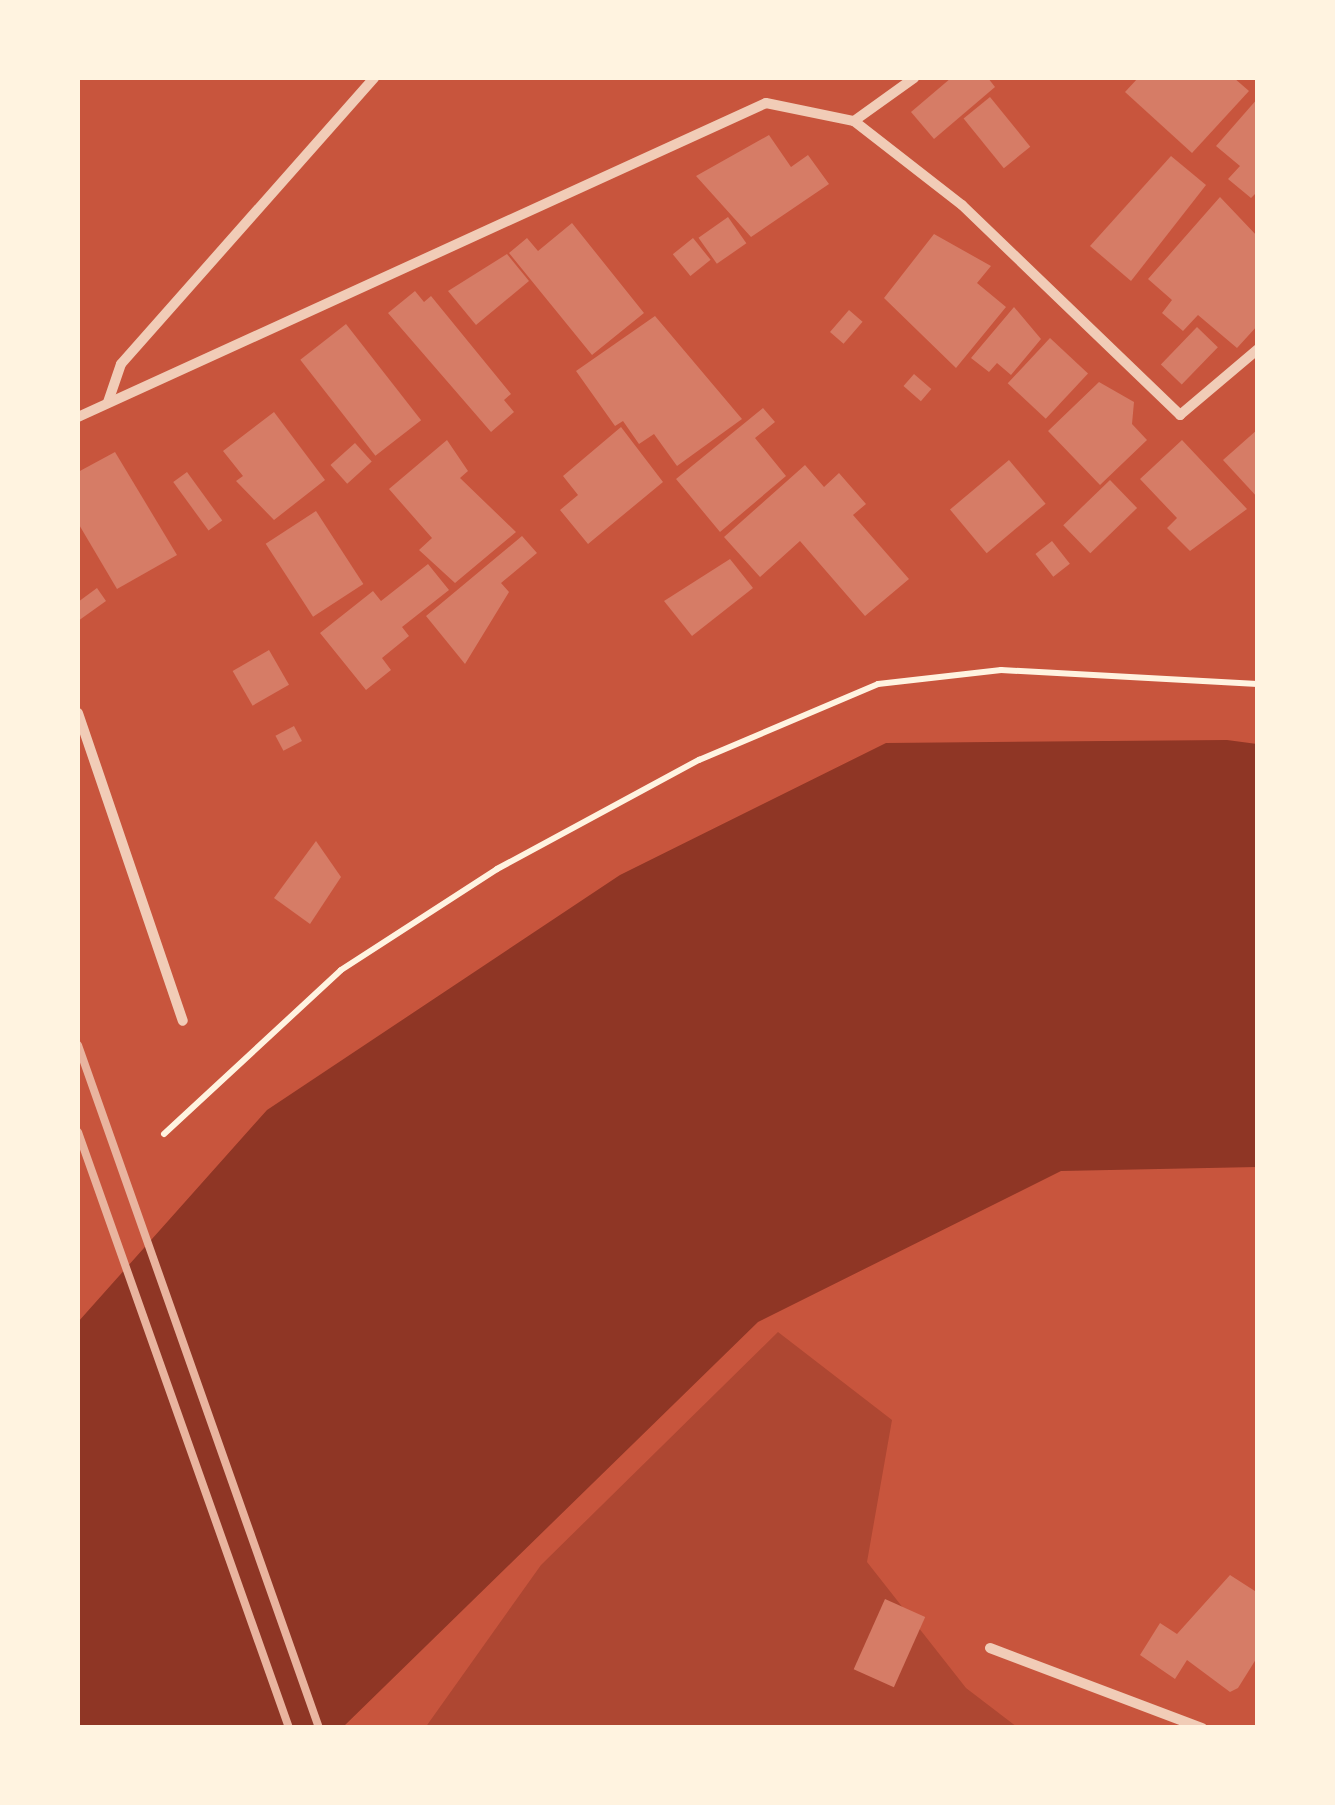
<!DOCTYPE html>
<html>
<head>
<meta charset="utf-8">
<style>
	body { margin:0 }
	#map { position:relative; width:1335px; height:1805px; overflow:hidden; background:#c8553d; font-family:"Noto Sans",sans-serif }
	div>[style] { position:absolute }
	.green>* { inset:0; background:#ae4732 }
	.water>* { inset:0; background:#8f3625 }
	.building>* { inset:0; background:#d67c66; transform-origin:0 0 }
	.path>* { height:6px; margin:-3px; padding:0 3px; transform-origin:3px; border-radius:3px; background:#fff3e0 }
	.minor>* { height:10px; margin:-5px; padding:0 5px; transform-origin:5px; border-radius:5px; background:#f1ccb7 }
	.rail>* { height:8px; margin:-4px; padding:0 4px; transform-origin:4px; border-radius:4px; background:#e9b49f }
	span { translate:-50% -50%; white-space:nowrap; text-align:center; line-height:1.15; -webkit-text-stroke:10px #fff3e0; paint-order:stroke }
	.frame { position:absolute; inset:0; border:80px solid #fff3e0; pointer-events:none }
</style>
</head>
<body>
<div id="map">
	<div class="green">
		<div style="clip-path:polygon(778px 1332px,892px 1420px,867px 1562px,966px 1688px,1017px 1727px,425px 1728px,541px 1565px)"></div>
	</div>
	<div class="water">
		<div style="clip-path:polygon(1227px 740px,1257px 744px,1257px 1167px,1061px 1171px,758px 1322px,343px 1727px,78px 1727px,78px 1322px,267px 1110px,620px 875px,886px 743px)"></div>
	</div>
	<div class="building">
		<div style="clip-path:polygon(951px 78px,988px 78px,995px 87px,934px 139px,911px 112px)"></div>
		<div style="clip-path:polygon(1138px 78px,1234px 78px,1249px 91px,1192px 153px,1125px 92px)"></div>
		<div style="left:990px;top:97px;width:64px;height:34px;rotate:51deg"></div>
		<div style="clip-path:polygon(1258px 98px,1258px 191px,1251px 198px,1228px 179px,1240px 166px,1216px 146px)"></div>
		<div style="clip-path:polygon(769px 135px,791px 167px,808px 155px,829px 184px,751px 237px,696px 176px)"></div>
		<div style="clip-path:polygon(1171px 156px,1206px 185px,1131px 281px,1090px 246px)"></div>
		<div style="clip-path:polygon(1220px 197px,1258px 237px,1258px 325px,1237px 348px,1198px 315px,1183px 331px,1162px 313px,1172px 300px,1148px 279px)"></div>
		<div style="left:728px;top:217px;width:32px;height:36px;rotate:55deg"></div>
		<div style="clip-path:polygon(572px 223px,644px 313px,592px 355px,509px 253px,527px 238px,538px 251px)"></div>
		<div style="clip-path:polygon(934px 234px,991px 266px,977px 283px,1006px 307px,956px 368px,884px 298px)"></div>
		<div style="left:693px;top:238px;width:28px;height:26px;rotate:51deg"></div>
		<div style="clip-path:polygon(507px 254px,529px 281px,476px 325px,448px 291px)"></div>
		<div style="clip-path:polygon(415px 291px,424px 302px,431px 296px,511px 394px,504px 400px,514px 412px,491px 432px,388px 313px)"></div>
		<div style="clip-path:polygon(1014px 307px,1041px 339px,1011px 375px,997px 363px,989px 372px,971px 358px)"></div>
		<div style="left:849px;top:310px;width:18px;height:29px;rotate:41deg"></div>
		<div style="clip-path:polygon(655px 316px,742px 419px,677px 466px,654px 434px,639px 444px,623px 421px,615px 426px,576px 371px)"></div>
		<div style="left:346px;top:324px;width:122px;height:58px;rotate:52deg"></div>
		<div style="left:1197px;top:327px;width:29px;height:52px;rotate:44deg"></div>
		<div style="left:1050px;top:338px;width:52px;height:62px;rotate:43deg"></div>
		<div style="left:914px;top:374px;width:23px;height:16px;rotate:41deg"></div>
		<div style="clip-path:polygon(1099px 382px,1134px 402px,1132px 424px,1147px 440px,1100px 485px,1048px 431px)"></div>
		<div style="clip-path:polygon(763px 408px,775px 422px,755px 438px,786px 476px,720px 532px,676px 479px)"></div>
		<div style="clip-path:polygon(274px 412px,325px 480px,274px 520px,236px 481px,243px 476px,223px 451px)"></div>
		<div style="clip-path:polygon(621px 427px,663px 482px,588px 544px,560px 510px,578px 495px,563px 476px)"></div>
		<div style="clip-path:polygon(1258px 429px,1258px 498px,1223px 460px)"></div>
		<div style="clip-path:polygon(447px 440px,468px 471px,460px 478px,516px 532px,455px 583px,419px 550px,432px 538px,389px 489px)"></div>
		<div style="clip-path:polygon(1182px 440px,1247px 509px,1190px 551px,1167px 528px,1177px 518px,1140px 479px)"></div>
		<div style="left:355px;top:443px;width:25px;height:33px;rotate:48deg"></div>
		<div style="clip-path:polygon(115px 452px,177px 555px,117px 589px,78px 523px,78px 472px)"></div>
		<div style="left:1009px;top:460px;width:57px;height:77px;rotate:50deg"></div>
		<div style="clip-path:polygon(805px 465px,824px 487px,839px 473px,866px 504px,853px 515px,909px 579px,865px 616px,800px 541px,760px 577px,724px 537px)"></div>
		<div style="left:187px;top:472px;width:60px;height:17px;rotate:54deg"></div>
		<div style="left:1110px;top:480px;width:39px;height:65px;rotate:46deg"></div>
		<div style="left:316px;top:511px;width:87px;height:60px;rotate:57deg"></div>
		<div style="clip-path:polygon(522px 536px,537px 553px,501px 583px,509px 592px,465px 664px,426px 616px)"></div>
		<div style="left:1052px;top:541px;width:29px;height:21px;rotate:52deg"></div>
		<div style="clip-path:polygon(730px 559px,753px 588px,692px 636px,664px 601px)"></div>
		<div style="clip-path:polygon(428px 564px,449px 590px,402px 627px,409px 636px,382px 658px,391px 670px,366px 690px,320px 633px,373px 591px,381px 601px)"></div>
		<div style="clip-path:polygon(97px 588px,106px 601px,78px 621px,78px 602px)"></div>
		<div style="left:269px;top:650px;width:40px;height:42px;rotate:60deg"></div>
		<div style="left:294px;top:726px;width:17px;height:21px;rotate:62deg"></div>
		<div style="clip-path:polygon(316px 841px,341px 877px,310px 924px,274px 898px)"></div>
		<div style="clip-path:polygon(1230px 1575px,1258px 1593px,1258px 1656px,1238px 1688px,1230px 1692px,1187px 1660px,1175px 1679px,1140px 1655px,1160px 1623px,1177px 1634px)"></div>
		<div style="left:885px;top:1599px;width:44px;height:77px;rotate:24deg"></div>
	</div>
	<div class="path">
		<div style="left:164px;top:1134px;width:241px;rotate:-42.8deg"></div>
		<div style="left:341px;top:970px;width:186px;rotate:-32.9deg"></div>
		<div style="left:497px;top:869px;width:230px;rotate:-28.4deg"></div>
		<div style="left:699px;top:760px;width:194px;rotate:-23deg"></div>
		<div style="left:878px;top:684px;width:124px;rotate:-6.5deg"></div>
		<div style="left:1001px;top:670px;width:257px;rotate:3.1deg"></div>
	</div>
	<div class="minor">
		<div style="left:854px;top:121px;width:74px;rotate:-35.6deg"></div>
		<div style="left:108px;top:402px;width:40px;rotate:-71.1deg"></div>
		<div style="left:121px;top:364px;width:382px;rotate:-48.5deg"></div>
		<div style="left:78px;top:417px;width:756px;rotate:-24.53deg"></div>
		<div style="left:766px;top:103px;width:90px;rotate:11.6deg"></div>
		<div style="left:854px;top:121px;width:137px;rotate:37.9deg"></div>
		<div style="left:962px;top:205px;width:303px;rotate:43.9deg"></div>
		<div style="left:1180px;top:415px;width:102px;rotate:-40.2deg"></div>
		<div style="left:78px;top:713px;width:325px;rotate:71.2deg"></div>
		<div style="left:990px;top:1648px;width:227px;rotate:20.7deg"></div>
	</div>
	<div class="rail">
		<div style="left:78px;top:1045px;width:724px;rotate:70.56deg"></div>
		<div style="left:78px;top:1132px;width:632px;rotate:70.5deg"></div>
	</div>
	<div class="frame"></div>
</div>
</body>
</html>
